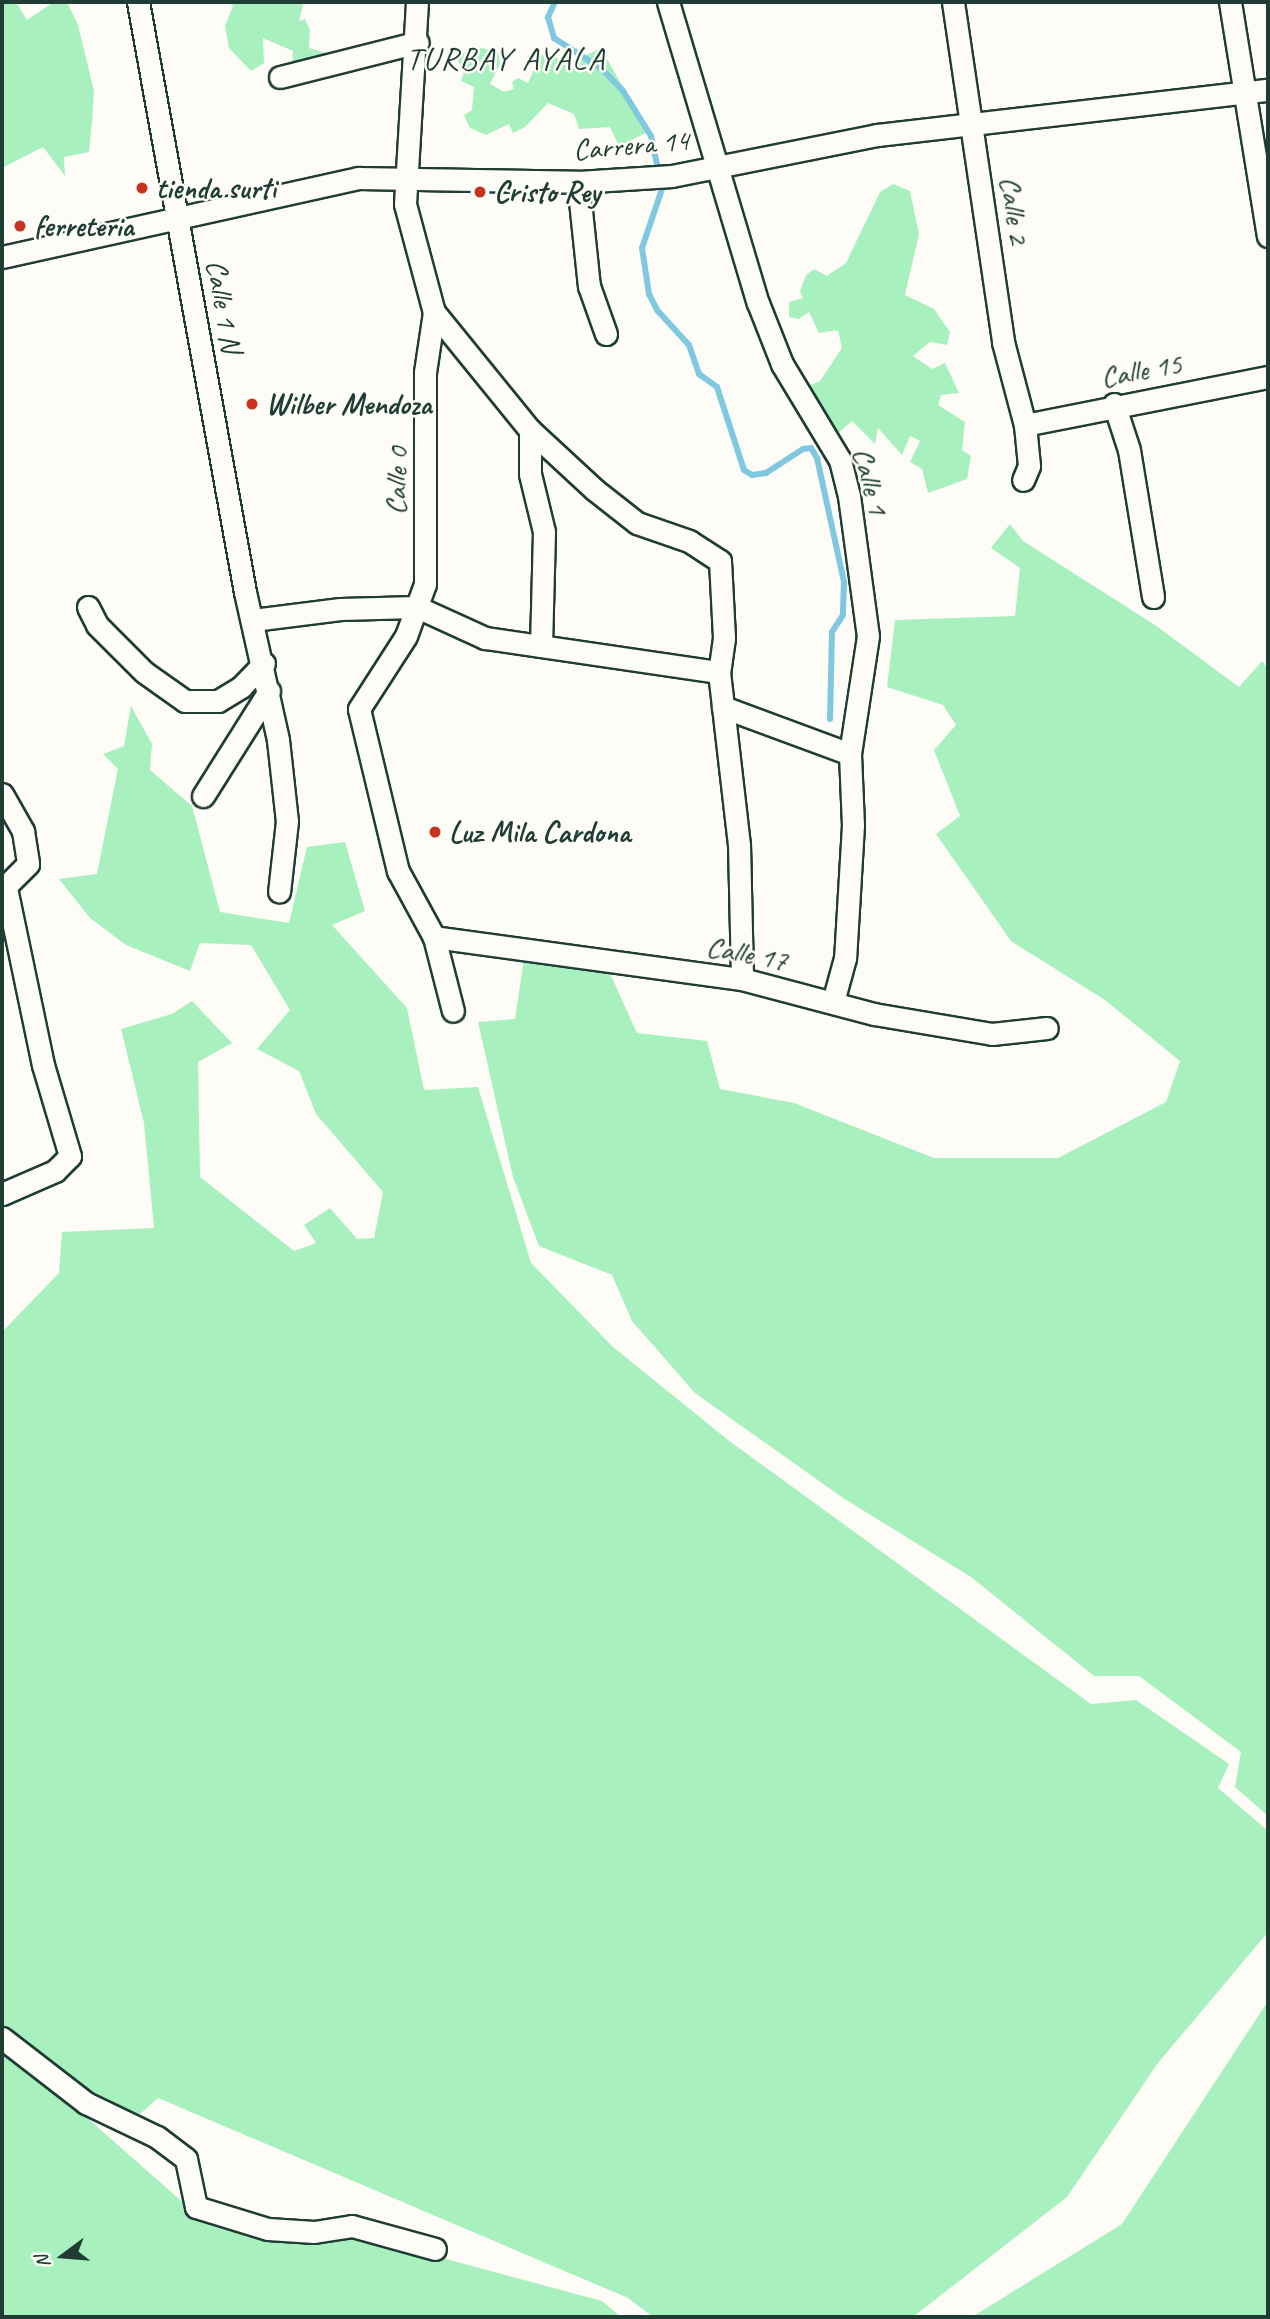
<!DOCTYPE html>
<html>
<head>
<meta charset="utf-8">
<style>
	body { margin:0 }
	#map { position:relative; width:1270px; height:2319px; overflow:hidden; background:#fdfcf7; font-family:Caveat,sans-serif }
	div>[style] { position:absolute }
	.green>* { inset:0; background:#a8f0be }
	.stream>* { height:6px; margin:-3px; padding:0 3px; transform-origin:3px; border-radius:3px; background:#7fc8e0 }
	.roads { filter:drop-shadow(2px 0 #1f3d34) drop-shadow(-2px 0 #1f3d34) drop-shadow(0 2px #1f3d34) drop-shadow(0 -2px #1f3d34) }
	.minor>* { height:21px; margin:-10.5px; padding:0 10.5px; transform-origin:10.5px; border-radius:10.5px; background:#fdfcf7 }
	.dots>* { width:19px; height:19px; translate:-50% -50%; box-sizing:border-box; border:4px solid #fdfcf7; border-radius:50% }
	span { translate:-50% -50%; white-space:nowrap; text-align:center; line-height:1.15; -webkit-text-stroke:5px #fdfcf7; paint-order:stroke }
	.street-label { font-size:30px; color:#1f3d34 }
	.poi-label { font-size:30px; color:#1f3d34; font-weight:700 }
	.left { translate:0 -50%; text-align:left }
	.neighbourhood-label { font-size:32px; color:#1f3d34; letter-spacing:2px }
	.frame { position:absolute; inset:0; border:4px solid #1f3d34; pointer-events:none }
	.north { position:absolute; left:28px; top:2221px; width:70px; height:70px; -webkit-text-stroke:5px #fdfcf7; paint-order:stroke; rotate:254deg; font-size:19px; font-weight:700; line-height:28px; text-align:center; color:#1f3d34 }
	.north::after { content:''; display:block; margin:auto; width:24px; height:32px; background:#1f3d34; clip-path:polygon(50% 0,100% 100%,50% 72%,0 100%) }
</style>
</head>
<body>
<div id="map">
	<div class="green">
		<div style="clip-path:polygon(2px 2px,16px 2px,27px 20px,54px 2px,67px 2px,78px 25px,94px 91px,92px 122px,89px 152px,64px 157px,65px 176px,43px 147px,2px 168px)"></div>
		<div style="clip-path:polygon(228px 2px,304px 2px,299px 21px,305px 19px,310px 30px,309px 48px,333px 55px,292px 67px,293px 51px,263px 38px,264px 63px,251px 71px,229px 48px,225px 26px,233px 6px)"></div>
		<div style="clip-path:polygon(482px 48px,498px 52px,500px 64px,490px 84px,504px 92px,514px 89px,512px 82px,518px 78px,528px 83px,540px 56px,548px 51px,566px 65px,601px 48px,648px 132px,619px 146px,610px 127px,579px 129px,574px 114px,548px 103px,525px 127px,513px 133px,509px 124px,486px 135px,470px 128px,464px 115px,472px 110px,474px 87px,461px 81px,464px 72px,458px 61px,464px 53px)"></div>
		<div style="clip-path:polygon(893px 184px,910px 191px,919px 234px,905px 295px,934px 309px,950px 332px,947px 345px,930px 342px,913px 356px,932px 369px,945px 363px,959px 393px,941px 395px,938px 405px,965px 422px,962px 450px,971px 456px,967px 479px,928px 493px,922px 469px,910px 462px,920px 441px,910px 436px,902px 455px,878px 428px,875px 444px,852px 421px,836px 435px,806px 387px,820px 381px,842px 348px,838px 330px,819px 333px,809px 312px,799px 319px,789px 317px,789px 302px,803px 298px,800px 291px,806px 275px,814px 269px,827px 276px,846px 263px,880px 192px)"></div>
		<div style="clip-path:polygon(1010px 524px,1023px 541px,1155px 625px,1239px 687px,1262px 661px,1268px 669px,1268px 1816px,1235px 1787px,1241px 1752px,1139px 1676px,1094px 1676px,971px 1577px,843px 1498px,695px 1393px,632px 1321px,612px 1275px,539px 1246px,513px 1177px,478px 1022px,515px 1019px,524px 959px,608px 969px,637px 1033px,707px 1041px,720px 1089px,794px 1103px,934px 1158px,1058px 1158px,1166px 1102px,1180px 1061px,1105px 1000px,1011px 941px,936px 834px,960px 816px,934px 750px,956px 725px,943px 705px,887px 687px,895px 620px,1015px 616px,1020px 568px,991px 548px)"></div>
		<div style="clip-path:polygon(131px 706px,152px 744px,150px 770px,192px 806px,220px 912px,289px 923px,307px 847px,345px 842px,365px 911px,332px 925px,407px 1008px,424px 1090px,478px 1087px,531px 1263px,613px 1347px,728px 1440px,1091px 1704px,1136px 1700px,1229px 1764px,1218px 1788px,1268px 1831px,1268px 1932px,1158px 2063px,1067px 2197px,913px 2317px,653px 2317px,628px 2298px,158px 2098px,139px 2115px,95px 2093px,2px 2027px,2px 1332px,59px 1273px,62px 1232px,154px 1228px,144px 1123px,121px 1029px,172px 1014px,192px 1001px,232px 1043px,198px 1062px,200px 1177px,294px 1251px,316px 1243px,304px 1225px,330px 1208px,357px 1239px,374px 1238px,383px 1192px,316px 1114px,299px 1071px,257px 1049px,290px 1010px,251px 945px,200px 943px,190px 971px,126px 945px,90px 918px,59px 879px,97px 874px,118px 769px,103px 754px,124px 746px)"></div>
		<div style="clip-path:polygon(1268px 2001px,1268px 2317px,972px 2317px,1122px 2224px)"></div>
		<div style="clip-path:polygon(2px 2043px,195px 2213px,318px 2245px,350px 2233px,602px 2301px,621px 2317px,2px 2317px)"></div>
	</div>
	<div class="stream">
		<div style="left:555px;top:2px;width:17px;rotate:115deg"></div>
		<div style="left:548px;top:17px;width:22px;rotate:74deg"></div>
		<div style="left:554px;top:38px;width:57px;rotate:32.9deg"></div>
		<div style="left:602px;top:69px;width:30px;rotate:46deg"></div>
		<div style="left:623px;top:91px;width:53px;rotate:58.1deg"></div>
		<div style="left:651px;top:136px;width:33px;rotate:78deg"></div>
		<div style="left:662px;top:189px;width:62px;rotate:108.7deg"></div>
		<div style="left:642px;top:248px;width:47px;rotate:81.3deg"></div>
		<div style="left:649px;top:294px;width:18px;rotate:63deg"></div>
		<div style="left:657px;top:310px;width:47px;rotate:47.6deg"></div>
		<div style="left:689px;top:345px;width:31px;rotate:71deg"></div>
		<div style="left:699px;top:374px;width:22px;rotate:36deg"></div>
		<div style="left:717px;top:387px;width:87px;rotate:72deg"></div>
		<div style="left:744px;top:470px;width:9px;rotate:32deg"></div>
		<div style="left:752px;top:475px;width:14px;rotate:-8deg"></div>
		<div style="left:766px;top:473px;width:44px;rotate:-33deg"></div>
		<div style="left:803px;top:449px;width:8px;rotate:-7deg"></div>
		<div style="left:811px;top:448px;width:12px;rotate:59deg"></div>
		<div style="left:817px;top:458px;width:127px;rotate:77.7deg"></div>
		<div style="left:844px;top:582px;width:33px;rotate:92deg"></div>
		<div style="left:843px;top:615px;width:20px;rotate:123deg"></div>
		<div style="left:832px;top:632px;width:87px;rotate:91.3deg"></div>
	</div>
	<div class="roads">
		<div class="minor">
			<div style="left:138px;top:2px;width:600px;rotate:79.72deg"></div>
			<div style="left:245px;top:592px;width:152px;rotate:77.4deg"></div>
			<div style="left:278px;top:740px;width:81px;rotate:83.7deg"></div>
			<div style="left:287px;top:821px;width:71px;rotate:96.4deg"></div>
			<div style="left:417px;top:2px;width:202px;rotate:93.4deg"></div>
			<div style="left:405px;top:204px;width:112px;rotate:75deg"></div>
			<div style="left:434px;top:312px;width:61px;rotate:98.5deg"></div>
			<div style="left:425px;top:372px;width:212px;rotate:90deg"></div>
			<div style="left:425px;top:584px;width:55px;rotate:110.1deg"></div>
			<div style="left:406px;top:636px;width:87px;rotate:122.8deg"></div>
			<div style="left:359px;top:709px;width:167px;rotate:76.5deg"></div>
			<div style="left:398px;top:871px;width:75px;rotate:61.4deg"></div>
			<div style="left:434px;top:937px;width:76px;rotate:75.6deg"></div>
			<div style="left:668px;top:2px;width:314px;rotate:73.4deg"></div>
			<div style="left:758px;top:303px;width:66px;rotate:68.5deg"></div>
			<div style="left:782px;top:364px;width:112px;rotate:58.9deg"></div>
			<div style="left:840px;top:460px;width:37px;rotate:76deg"></div>
			<div style="left:849px;top:496px;width:141px;rotate:82.3deg"></div>
			<div style="left:868px;top:636px;width:119px;rotate:98.7deg"></div>
			<div style="left:850px;top:754px;width:71px;rotate:87.6deg"></div>
			<div style="left:853px;top:825px;width:133px;rotate:93.4deg"></div>
			<div style="left:845px;top:958px;width:46px;rotate:105.3deg"></div>
			<div style="left:953px;top:2px;width:344px;rotate:81.6deg"></div>
			<div style="left:1003px;top:342px;width:86px;rotate:75.2deg"></div>
			<div style="left:1025px;top:425px;width:41px;rotate:84.4deg"></div>
			<div style="left:1029px;top:466px;width:15px;rotate:113deg"></div>
			<div style="left:1230px;top:2px;width:237px;rotate:80.8deg"></div>
			<div style="left:280px;top:77px;width:142px;rotate:-14.2deg"></div>
			<div style="left:578px;top:182px;width:105px;rotate:84deg"></div>
			<div style="left:589px;top:286px;width:51px;rotate:70.5deg"></div>
			<div style="left:2px;top:257px;width:365px;rotate:-12.5deg"></div>
			<div style="left:358px;top:178px;width:220px;rotate:1deg"></div>
			<div style="left:578px;top:182px;width:94px;rotate:-3.7deg"></div>
			<div style="left:672px;top:176px;width:209px;rotate:-11.3deg"></div>
			<div style="left:877px;top:135px;width:394px;rotate:-6.6deg"></div>
			<div style="left:434px;top:312px;width:152px;rotate:50.9deg"></div>
			<div style="left:530px;top:430px;width:88px;rotate:42.7deg"></div>
			<div style="left:595px;top:490px;width:53px;rotate:38.2deg"></div>
			<div style="left:637px;top:523px;width:55px;rotate:19.1deg"></div>
			<div style="left:689px;top:541px;width:37px;rotate:33deg"></div>
			<div style="left:720px;top:561px;width:77px;rotate:87deg"></div>
			<div style="left:724px;top:638px;width:34px;rotate:98deg"></div>
			<div style="left:719px;top:672px;width:173px;rotate:83.4deg"></div>
			<div style="left:739px;top:844px;width:135px;rotate:88.7deg"></div>
			<div style="left:1114px;top:404px;width:48px;rotate:71.9deg"></div>
			<div style="left:1129px;top:450px;width:149px;rotate:80.7deg"></div>
			<div style="left:1025px;top:425px;width:248px;rotate:-11.2deg"></div>
			<div style="left:530px;top:430px;width:44px;rotate:90deg"></div>
			<div style="left:530px;top:474px;width:60px;rotate:76.4deg"></div>
			<div style="left:544px;top:532px;width:114px;rotate:91.5deg"></div>
			<div style="left:88px;top:607px;width:20px;rotate:63deg"></div>
			<div style="left:97px;top:625px;width:66px;rotate:45deg"></div>
			<div style="left:144px;top:672px;width:50px;rotate:35.3deg"></div>
			<div style="left:185px;top:701px;width:33px"></div>
			<div style="left:218px;top:701px;width:27px;rotate:-31deg"></div>
			<div style="left:241px;top:687px;width:33px;rotate:-46deg"></div>
			<div style="left:253px;top:620px;width:88px;rotate:-7.2deg"></div>
			<div style="left:340px;top:609px;width:77px;rotate:-1.5deg"></div>
			<div style="left:417px;top:607px;width:75px;rotate:24.5deg"></div>
			<div style="left:485px;top:638px;width:236px;rotate:8.3deg"></div>
			<div style="left:723px;top:707px;width:135px;rotate:20.3deg"></div>
			<div style="left:2px;top:794px;width:43px;rotate:60.4deg"></div>
			<div style="left:23px;top:831px;width:33px;rotate:81deg"></div>
			<div style="left:28px;top:864px;width:37px;rotate:135deg"></div>
			<div style="left:203px;top:796px;width:124px;rotate:-57.8deg"></div>
			<div style="left:434px;top:937px;width:311px;rotate:7.8deg"></div>
			<div style="left:742px;top:979px;width:137px;rotate:14.9deg"></div>
			<div style="left:874px;top:1014px;width:120px;rotate:9.6deg"></div>
			<div style="left:992px;top:1034px;width:55px;rotate:-6.2deg"></div>
			<div style="left:2px;top:1194px;width:58px;rotate:-23.5deg"></div>
			<div style="left:55px;top:1171px;width:21px;rotate:-45deg"></div>
			<div style="left:70px;top:1156px;width:95px;rotate:-106.5deg"></div>
			<div style="left:43px;top:1065px;width:181px;rotate:-101.8deg"></div>
			<div style="left:2px;top:2038px;width:106px;rotate:37.7deg"></div>
			<div style="left:86px;top:2103px;width:79px;rotate:25.6deg"></div>
			<div style="left:157px;top:2137px;width:36px;rotate:37deg"></div>
			<div style="left:186px;top:2159px;width:49px;rotate:78.2deg"></div>
			<div style="left:196px;top:2207px;width:75px;rotate:17deg"></div>
			<div style="left:268px;top:2229px;width:46px;rotate:3.7deg"></div>
			<div style="left:314px;top:2232px;width:38px;rotate:-9deg"></div>
			<div style="left:352px;top:2226px;width:86px;rotate:15.5deg"></div>
		</div>
	</div>
	<div class="dots">
		<div style="left:142px;top:188px;background:#c8321e"></div>
		<div style="left:480px;top:192px;background:#c8321e"></div>
		<div style="left:20px;top:226px;background:#c8321e"></div>
		<div style="left:252px;top:404px;background:#c8321e"></div>
		<div style="left:435px;top:832px;background:#c8321e"></div>
	</div>
	<div class="street-label">
		<span style="left:631px;top:145px;rotate:-5deg">Carrera 14</span>
		<span style="left:1015px;top:210px;rotate:82deg">Calle 2</span>
		<span style="left:224px;top:306px;rotate:80deg">Calle 1 N</span>
		<span style="left:1141px;top:370px;rotate:-10deg">Calle 15</span>
		<span style="left:396px;top:481px;rotate:-88deg">Calle 0</span>
		<span style="left:871px;top:481px;rotate:76deg">Calle 1</span>
		<span style="left:747px;top:953px;rotate:11deg">Calle 17</span>
	</div>
	<div class="poi-label">
		<span class="left" style="left:156px;top:188px">tienda surti</span>
		<span class="left" style="left:494px;top:192px">Cristo Rey</span>
		<span class="left" style="left:34px;top:226px">ferreteria</span>
		<span class="left" style="left:266px;top:404px">Wilber Mendoza</span>
		<span class="left" style="left:449px;top:832px">Luz Mila Cardona</span>
	</div>
	<div class="neighbourhood-label">
		<span style="left:506px;top:59px">TURBAY AYALA</span>
	</div>
	<div class="frame"></div>
	<div class="north">N</div>
</div>
</body>
</html>
